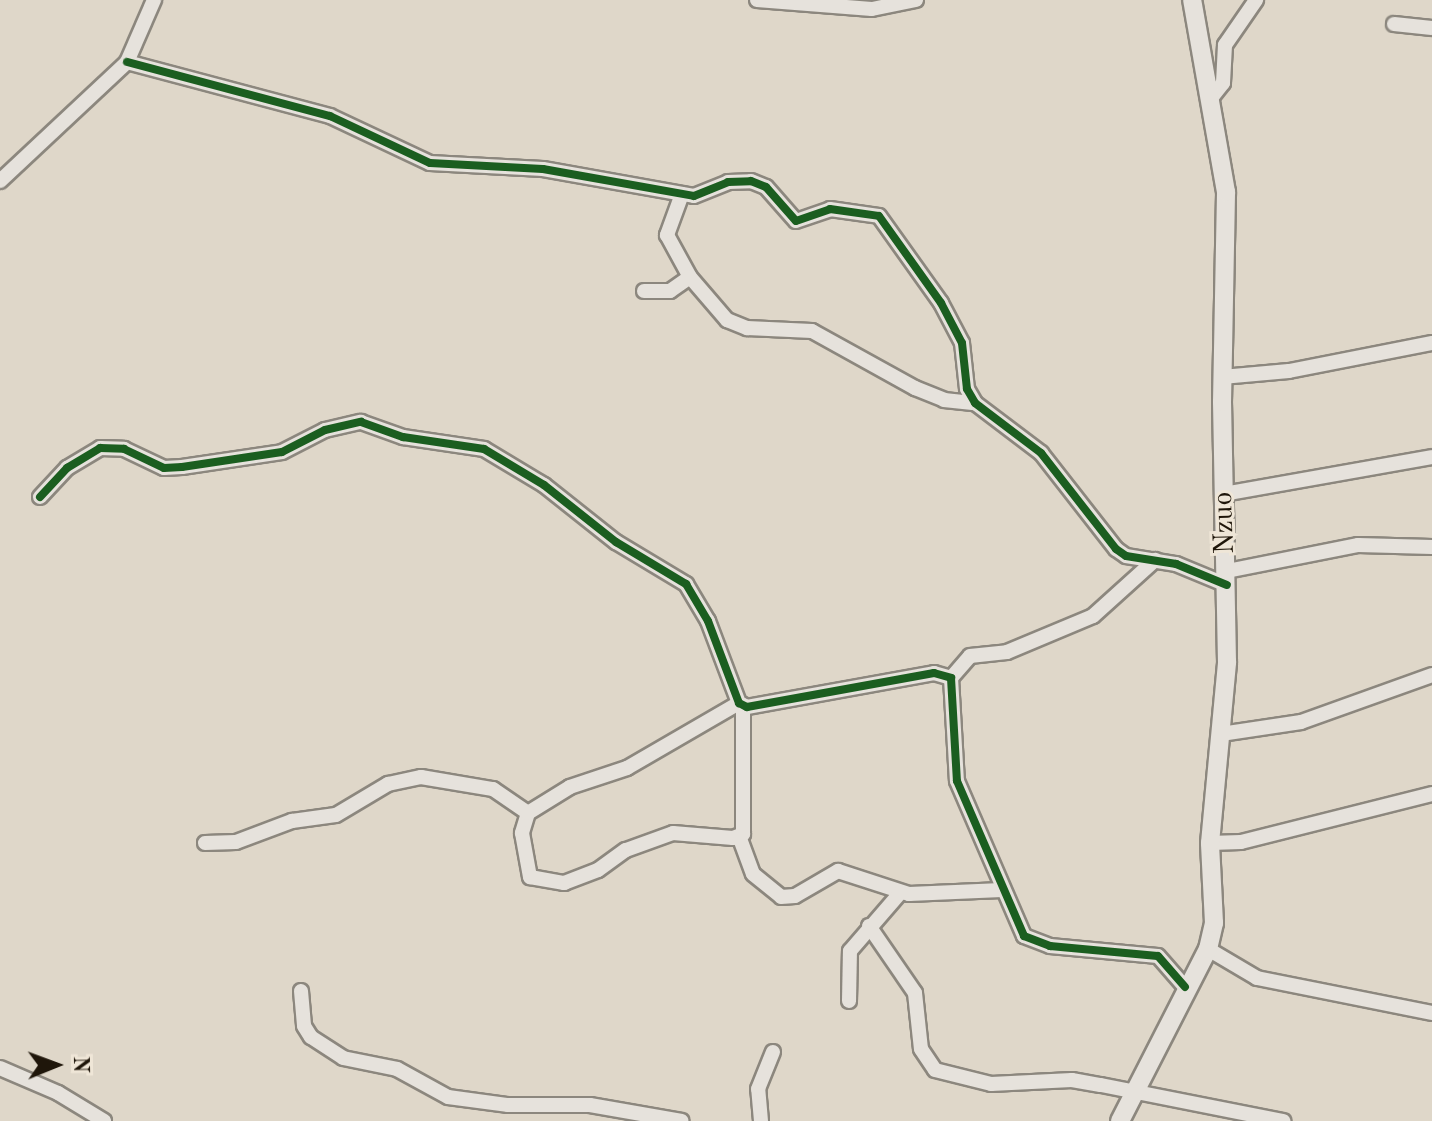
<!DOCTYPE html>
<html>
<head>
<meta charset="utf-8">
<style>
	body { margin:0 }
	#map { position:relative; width:1432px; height:1121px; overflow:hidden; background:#dfd7c9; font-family:"Old Standard TT",serif }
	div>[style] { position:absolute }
	.roads { filter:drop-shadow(2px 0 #8c877e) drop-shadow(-2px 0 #8c877e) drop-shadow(0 2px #8c877e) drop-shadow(0 -2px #8c877e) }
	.minor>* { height:14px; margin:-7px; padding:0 7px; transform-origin:7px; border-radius:7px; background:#e6e2dc }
	.tertiary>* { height:18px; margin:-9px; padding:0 9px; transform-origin:9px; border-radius:9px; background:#e6e2dc }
	.cycleway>* { height:8px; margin:-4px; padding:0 4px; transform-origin:4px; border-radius:4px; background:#1b5e20 }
	span { translate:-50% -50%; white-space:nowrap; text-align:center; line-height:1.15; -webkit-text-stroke:6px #efe6d7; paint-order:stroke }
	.street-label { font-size:28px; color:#1f160a }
	.north { position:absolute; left:16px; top:1025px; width:80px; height:80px; -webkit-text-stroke:6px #efe6d7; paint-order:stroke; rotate:89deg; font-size:22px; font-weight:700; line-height:32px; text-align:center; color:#1f160a }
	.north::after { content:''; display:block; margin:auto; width:28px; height:36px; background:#1f160a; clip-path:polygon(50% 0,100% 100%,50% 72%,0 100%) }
</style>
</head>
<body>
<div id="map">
	<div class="roads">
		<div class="minor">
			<div style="left:757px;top:0;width:115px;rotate:4.5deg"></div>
			<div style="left:872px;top:9px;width:45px;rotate:-11.6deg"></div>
			<div style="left:1394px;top:24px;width:38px;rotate:6deg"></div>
			<div style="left:127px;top:62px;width:210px;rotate:14.9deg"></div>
			<div style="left:330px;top:116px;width:110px;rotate:25.2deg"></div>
			<div style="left:430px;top:163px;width:113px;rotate:3deg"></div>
			<div style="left:543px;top:169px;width:153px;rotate:10.1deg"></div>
			<div style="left:694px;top:196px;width:37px;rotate:-22deg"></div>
			<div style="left:728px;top:182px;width:23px;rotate:-2deg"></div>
			<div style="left:751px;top:181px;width:16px;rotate:22deg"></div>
			<div style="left:766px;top:187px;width:45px;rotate:48.6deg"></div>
			<div style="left:796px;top:221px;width:36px;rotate:-19deg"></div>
			<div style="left:830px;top:209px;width:49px;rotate:8.1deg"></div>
			<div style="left:879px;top:216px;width:107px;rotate:54.5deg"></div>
			<div style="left:941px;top:303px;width:45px;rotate:62.3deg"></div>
			<div style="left:962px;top:343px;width:46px;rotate:83.8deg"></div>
			<div style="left:967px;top:389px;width:16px;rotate:60deg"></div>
			<div style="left:975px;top:403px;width:83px;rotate:37.1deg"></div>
			<div style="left:1041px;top:453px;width:122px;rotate:52deg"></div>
			<div style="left:1116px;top:549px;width:12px;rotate:35deg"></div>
			<div style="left:1126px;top:556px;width:51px;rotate:9.1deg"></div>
			<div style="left:1176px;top:564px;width:55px;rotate:22.4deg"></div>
			<div style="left:1212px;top:97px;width:18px;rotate:-52deg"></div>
			<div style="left:1223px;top:83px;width:38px;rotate:-87deg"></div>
			<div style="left:1225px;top:45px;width:55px;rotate:-55.4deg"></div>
			<div style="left:0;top:181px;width:174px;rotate:-43.1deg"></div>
			<div style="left:127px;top:62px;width:68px;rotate:-66.5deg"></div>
			<div style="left:682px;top:194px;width:44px;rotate:110.1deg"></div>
			<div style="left:667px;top:235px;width:48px;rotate:61.3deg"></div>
			<div style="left:690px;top:277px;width:57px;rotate:49.3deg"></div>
			<div style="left:727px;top:320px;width:22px;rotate:22deg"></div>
			<div style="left:747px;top:328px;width:65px;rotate:2.6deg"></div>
			<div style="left:812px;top:331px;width:118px;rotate:29deg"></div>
			<div style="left:915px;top:388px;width:31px;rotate:22deg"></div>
			<div style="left:944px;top:400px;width:31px;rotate:6deg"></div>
			<div style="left:644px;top:291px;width:26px"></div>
			<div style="left:670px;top:291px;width:24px;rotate:-35deg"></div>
			<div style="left:1222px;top:377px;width:67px;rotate:-5.1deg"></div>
			<div style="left:1289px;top:371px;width:146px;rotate:-11.1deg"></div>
			<div style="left:1224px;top:494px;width:211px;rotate:-10.1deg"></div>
			<div style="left:40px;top:497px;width:40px;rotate:-47deg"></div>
			<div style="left:67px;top:468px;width:39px;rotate:-31deg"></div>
			<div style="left:100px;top:448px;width:24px;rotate:2deg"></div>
			<div style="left:124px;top:449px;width:44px;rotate:25.4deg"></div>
			<div style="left:164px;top:468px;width:18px;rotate:-3deg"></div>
			<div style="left:182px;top:467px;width:101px;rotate:-8.5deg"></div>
			<div style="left:282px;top:452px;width:48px;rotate:-27.1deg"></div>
			<div style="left:325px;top:430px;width:37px;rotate:-13deg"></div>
			<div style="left:361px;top:422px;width:45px;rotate:19.7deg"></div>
			<div style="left:403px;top:437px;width:82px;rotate:8.4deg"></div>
			<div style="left:484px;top:449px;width:70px;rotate:31deg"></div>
			<div style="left:544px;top:485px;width:92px;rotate:38.4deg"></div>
			<div style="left:616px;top:542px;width:82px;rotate:31deg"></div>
			<div style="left:686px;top:584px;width:43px;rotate:59.3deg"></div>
			<div style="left:708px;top:621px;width:88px;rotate:69.3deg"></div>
			<div style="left:739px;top:703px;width:9px;rotate:27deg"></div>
			<div style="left:747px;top:707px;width:190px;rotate:-10.3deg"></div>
			<div style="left:934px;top:673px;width:18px;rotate:16deg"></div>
			<div style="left:951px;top:678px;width:103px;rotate:86.7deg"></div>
			<div style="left:957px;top:781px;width:169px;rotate:66.6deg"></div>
			<div style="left:1024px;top:936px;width:28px;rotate:21deg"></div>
			<div style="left:1050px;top:946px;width:108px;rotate:5.3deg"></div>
			<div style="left:1158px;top:956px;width:41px;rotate:48.9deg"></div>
			<div style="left:1227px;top:571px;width:134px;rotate:-11.2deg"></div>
			<div style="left:1358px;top:545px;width:74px;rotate:1.5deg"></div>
			<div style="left:951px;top:678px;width:29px;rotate:-49deg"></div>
			<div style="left:970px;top:656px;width:37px;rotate:-6deg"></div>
			<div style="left:1007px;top:652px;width:93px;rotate:-22.7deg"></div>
			<div style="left:1093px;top:616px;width:84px;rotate:-42.1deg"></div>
			<div style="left:739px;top:703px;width:129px;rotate:149.9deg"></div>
			<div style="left:627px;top:768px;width:60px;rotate:161.6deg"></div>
			<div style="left:570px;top:787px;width:49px;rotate:148.2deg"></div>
			<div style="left:528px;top:813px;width:21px;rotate:107deg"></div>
			<div style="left:522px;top:833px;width:45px;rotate:79.7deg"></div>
			<div style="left:530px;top:877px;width:35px;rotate:10deg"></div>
			<div style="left:564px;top:883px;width:36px;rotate:-21deg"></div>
			<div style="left:598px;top:870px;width:34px;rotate:-36deg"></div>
			<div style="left:626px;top:850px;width:50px;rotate:-19.9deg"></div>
			<div style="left:673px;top:833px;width:60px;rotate:4.8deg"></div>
			<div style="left:733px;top:838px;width:11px;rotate:-22deg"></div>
			<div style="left:743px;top:834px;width:129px;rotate:-90deg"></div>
			<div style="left:1221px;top:734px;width:81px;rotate:-8.5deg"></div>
			<div style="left:1301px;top:722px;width:139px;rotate:-19.7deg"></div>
			<div style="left:739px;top:836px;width:40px;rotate:69.8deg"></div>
			<div style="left:753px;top:874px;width:36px;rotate:39deg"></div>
			<div style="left:781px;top:897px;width:14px;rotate:-4deg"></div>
			<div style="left:795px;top:896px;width:50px;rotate:-30.2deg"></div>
			<div style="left:838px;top:871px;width:75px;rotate:17.9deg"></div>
			<div style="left:909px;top:894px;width:93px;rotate:-2.5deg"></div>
			<div style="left:205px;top:843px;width:31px;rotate:-2deg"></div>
			<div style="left:236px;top:842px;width:60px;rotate:-20.6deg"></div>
			<div style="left:292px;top:821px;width:44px;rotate:-7.8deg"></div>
			<div style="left:336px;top:815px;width:61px;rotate:-30.8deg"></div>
			<div style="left:388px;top:784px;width:34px;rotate:-12deg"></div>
			<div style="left:421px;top:777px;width:73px;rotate:9.5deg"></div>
			<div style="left:493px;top:789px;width:42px;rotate:34.4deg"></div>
			<div style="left:1210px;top:843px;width:31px;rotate:-2deg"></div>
			<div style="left:1241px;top:842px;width:197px;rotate:-14.1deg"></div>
			<div style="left:869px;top:926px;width:81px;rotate:55.5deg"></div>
			<div style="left:915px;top:993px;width:56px;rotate:83.9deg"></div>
			<div style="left:921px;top:1049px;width:25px;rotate:56deg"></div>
			<div style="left:935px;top:1070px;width:58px;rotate:14deg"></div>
			<div style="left:991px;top:1084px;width:81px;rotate:-2.8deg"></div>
			<div style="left:1072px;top:1080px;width:29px;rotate:10deg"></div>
			<div style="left:1101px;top:1085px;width:186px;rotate:11.2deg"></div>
			<div style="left:1208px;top:949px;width:57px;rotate:30.6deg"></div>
			<div style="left:1257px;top:978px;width:178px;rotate:11.3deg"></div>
			<div style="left:301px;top:991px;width:35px;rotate:85deg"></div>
			<div style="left:304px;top:1026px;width:13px;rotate:58deg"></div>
			<div style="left:311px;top:1037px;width:38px;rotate:33deg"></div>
			<div style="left:343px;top:1058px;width:55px;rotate:11.5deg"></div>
			<div style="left:397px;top:1069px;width:58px;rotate:28.8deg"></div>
			<div style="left:448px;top:1097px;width:61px;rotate:7.6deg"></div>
			<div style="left:508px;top:1105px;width:82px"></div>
			<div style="left:590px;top:1105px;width:93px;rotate:9.9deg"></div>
			<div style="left:849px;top:1001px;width:50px;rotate:-88.9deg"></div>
			<div style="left:850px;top:951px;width:77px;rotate:-49.2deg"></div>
			<div style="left:0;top:1068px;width:63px;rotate:23.3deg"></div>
			<div style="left:58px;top:1093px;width:54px;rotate:31.3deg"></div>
			<div style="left:761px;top:1121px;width:32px;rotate:-95deg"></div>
			<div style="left:758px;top:1089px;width:40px;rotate:-68deg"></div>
		</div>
		<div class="tertiary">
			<div style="left:1120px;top:1121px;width:193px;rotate:-62.9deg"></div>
			<div style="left:1208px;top:949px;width:27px;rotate:-77deg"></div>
			<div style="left:1214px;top:923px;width:80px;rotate:-92.9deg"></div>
			<div style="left:1210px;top:843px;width:182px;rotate:-84.6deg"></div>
			<div style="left:1227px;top:662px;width:260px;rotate:-91.1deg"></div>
			<div style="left:1222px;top:402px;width:210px;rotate:-88.9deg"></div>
			<div style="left:1226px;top:192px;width:195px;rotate:-100deg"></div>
		</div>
	</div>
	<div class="cycleway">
		<div style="left:127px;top:62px;width:210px;rotate:14.9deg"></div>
		<div style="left:330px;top:116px;width:110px;rotate:25.2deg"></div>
		<div style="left:430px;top:163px;width:113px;rotate:3deg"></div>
		<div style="left:543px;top:169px;width:153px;rotate:10.1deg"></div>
		<div style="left:694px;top:196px;width:37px;rotate:-22deg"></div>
		<div style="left:728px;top:182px;width:23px;rotate:-2deg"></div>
		<div style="left:751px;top:181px;width:16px;rotate:22deg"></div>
		<div style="left:766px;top:187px;width:45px;rotate:48.6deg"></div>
		<div style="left:796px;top:221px;width:36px;rotate:-19deg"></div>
		<div style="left:830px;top:209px;width:49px;rotate:8.1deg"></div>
		<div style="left:879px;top:216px;width:107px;rotate:54.5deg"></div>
		<div style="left:941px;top:303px;width:45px;rotate:62.3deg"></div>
		<div style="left:962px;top:343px;width:46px;rotate:83.8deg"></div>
		<div style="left:967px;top:389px;width:16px;rotate:60deg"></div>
		<div style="left:975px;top:403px;width:83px;rotate:37.1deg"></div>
		<div style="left:1041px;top:453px;width:122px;rotate:52deg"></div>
		<div style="left:1116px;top:549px;width:12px;rotate:35deg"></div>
		<div style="left:1126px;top:556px;width:51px;rotate:9.1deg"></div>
		<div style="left:1176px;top:564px;width:55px;rotate:22.4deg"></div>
		<div style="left:40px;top:497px;width:40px;rotate:-47deg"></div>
		<div style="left:67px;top:468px;width:39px;rotate:-31deg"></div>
		<div style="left:100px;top:448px;width:24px;rotate:2deg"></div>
		<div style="left:124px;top:449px;width:44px;rotate:25.4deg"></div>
		<div style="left:164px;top:468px;width:18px;rotate:-3deg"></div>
		<div style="left:182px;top:467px;width:101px;rotate:-8.5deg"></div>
		<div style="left:282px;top:452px;width:48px;rotate:-27.1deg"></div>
		<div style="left:325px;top:430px;width:37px;rotate:-13deg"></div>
		<div style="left:361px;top:422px;width:45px;rotate:19.7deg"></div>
		<div style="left:403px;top:437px;width:82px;rotate:8.4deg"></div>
		<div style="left:484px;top:449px;width:70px;rotate:31deg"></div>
		<div style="left:544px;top:485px;width:92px;rotate:38.4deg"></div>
		<div style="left:616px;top:542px;width:82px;rotate:31deg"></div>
		<div style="left:686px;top:584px;width:43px;rotate:59.3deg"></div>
		<div style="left:708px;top:621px;width:88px;rotate:69.3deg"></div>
		<div style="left:739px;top:703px;width:9px;rotate:27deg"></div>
		<div style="left:747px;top:707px;width:190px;rotate:-10.3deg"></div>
		<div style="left:934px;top:673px;width:18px;rotate:16deg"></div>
		<div style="left:951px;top:678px;width:103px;rotate:86.7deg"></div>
		<div style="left:957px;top:781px;width:169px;rotate:66.6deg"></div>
		<div style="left:1024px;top:936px;width:28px;rotate:21deg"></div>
		<div style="left:1050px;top:946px;width:108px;rotate:5.3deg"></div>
		<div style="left:1158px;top:956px;width:41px;rotate:48.9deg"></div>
	</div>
	<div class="street-label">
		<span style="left:1225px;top:523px;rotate:-92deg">Nzuo</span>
	</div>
	<div class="north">N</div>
</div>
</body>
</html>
